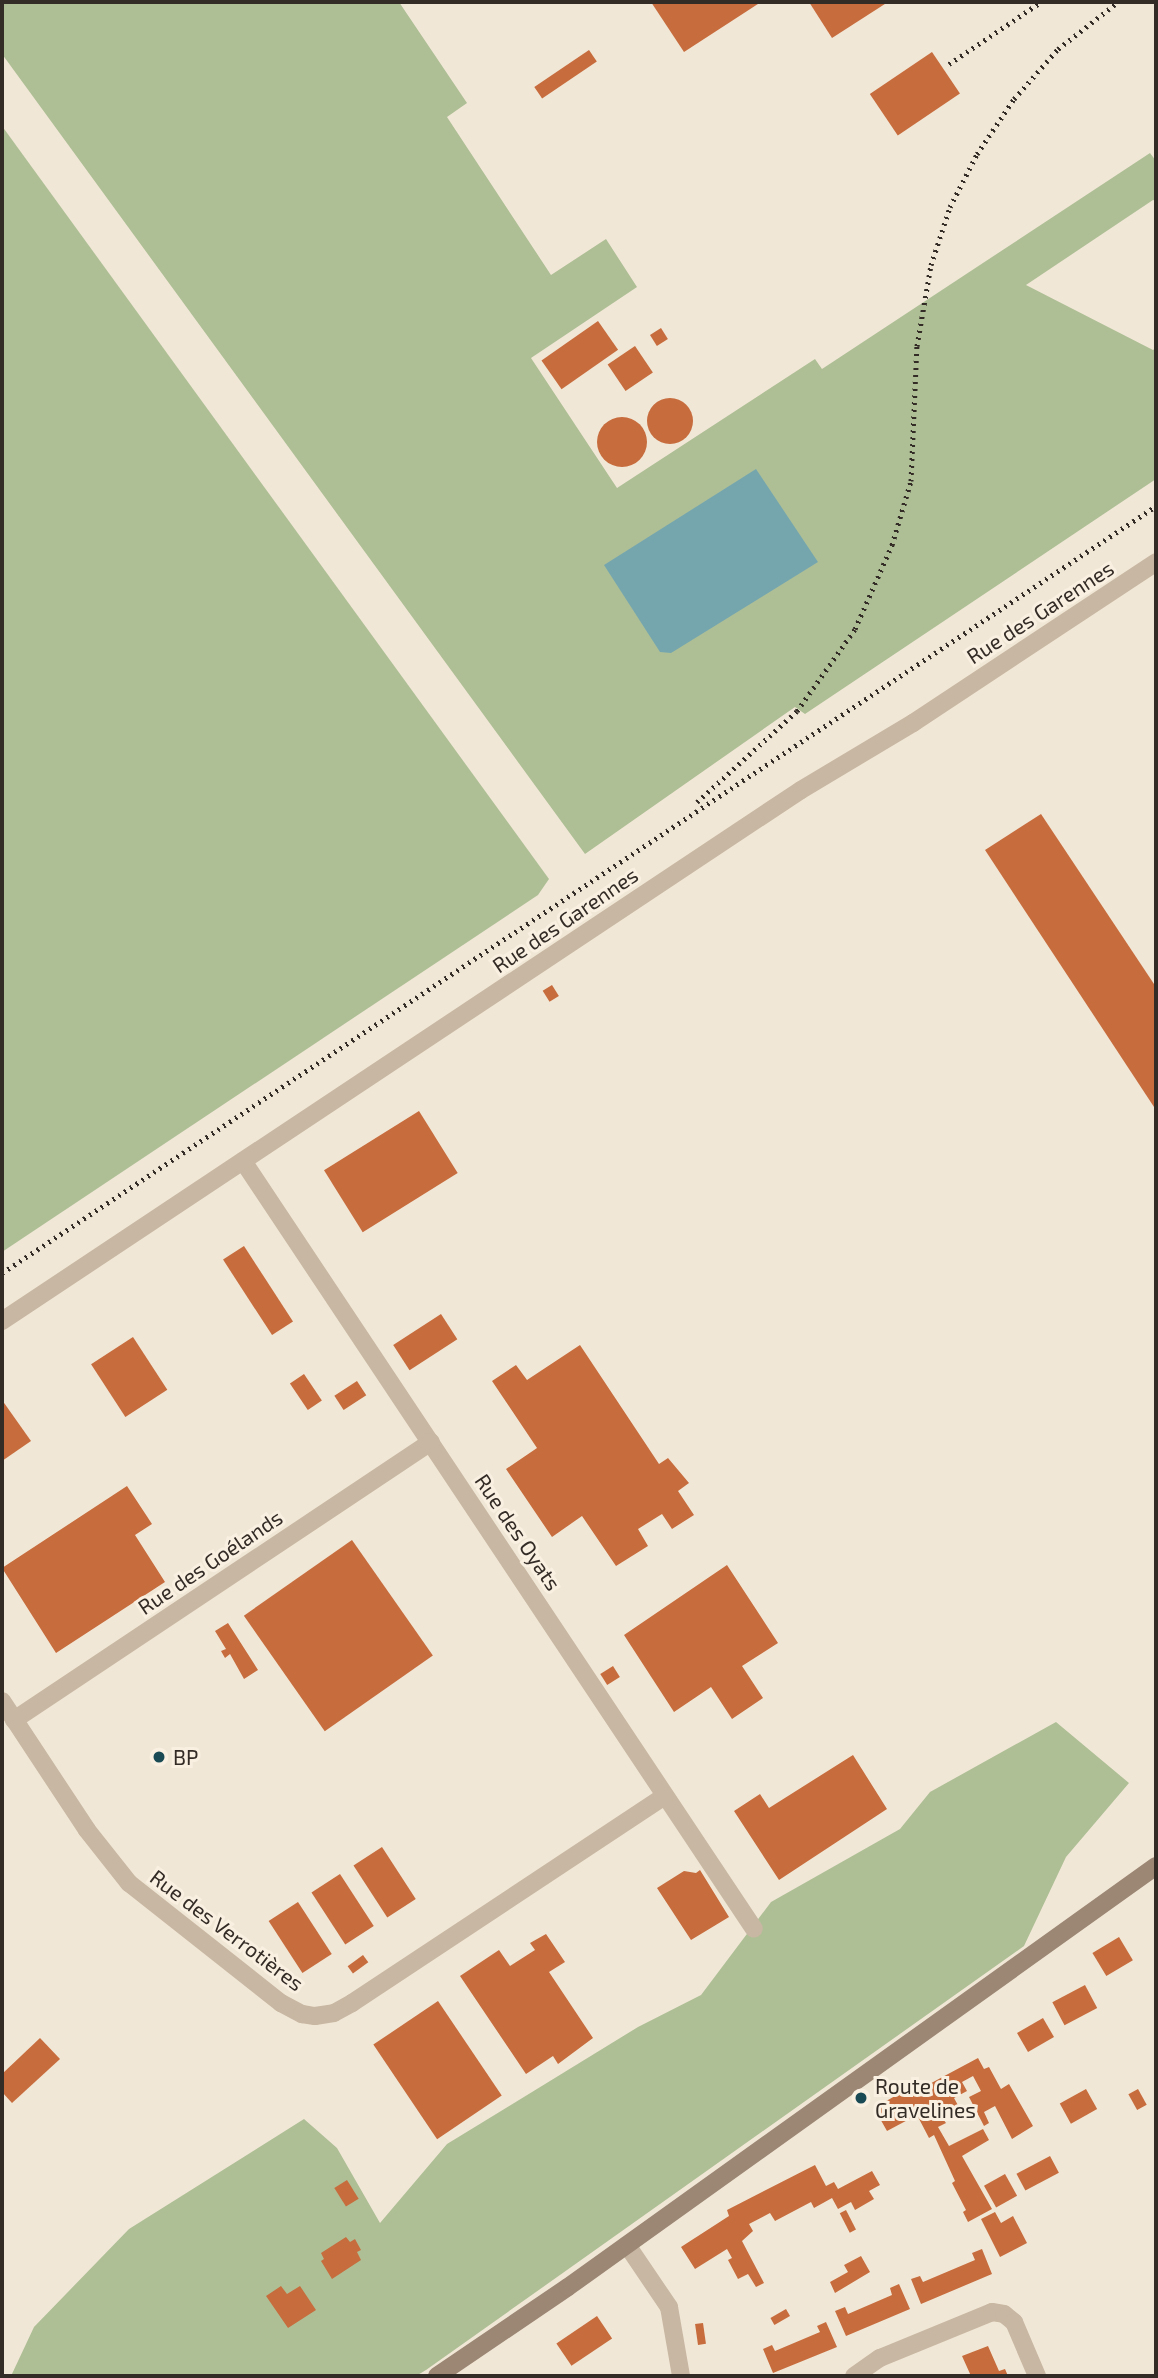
<!DOCTYPE html>
<html>
<head>
<meta charset="utf-8">
<style>
	body { margin:0 }
	#map { position:relative; width:1158px; height:2378px; overflow:hidden; background:#f1e7d6; font-family:"Exo 2",sans-serif }
	div>[style] { position:absolute }
	.green>* { inset:0; background:#aebf96 }
	.water>* { inset:0; background:#75a6ae }
	.building>* { inset:0; background:#c76c3d; transform-origin:0 0 }
	.round { border-radius:50% }
	.minor>* { height:18px; margin:-9px; padding:0 9px; transform-origin:9px; border-radius:9px; background:#c8b7a2 }
	.secondary>* { height:18px; margin:-9px; padding:0 9px; transform-origin:9px; border-radius:9px; background:#9c8674 }
	.rail>* { height:5px; margin-top:-2.5px; transform-origin:0; background:repeating-linear-gradient(90deg,#332b25 0 2px,transparent 0 7px) }
	.dots>* { width:19px; height:19px; translate:-50% -50%; box-sizing:border-box; border:4px solid #f9f0e2; border-radius:50% }
	span { translate:-50% -50%; white-space:nowrap; text-align:center; line-height:1.15; -webkit-text-stroke:6px #f9f0e2; paint-order:stroke }
	.street-label { font-size:21px; color:#332b25 }
	.poi-label { font-size:21px; color:#332b25 }
	.left { translate:0 -50%; text-align:left }
	.frame { position:absolute; inset:0; border:4px solid #332b25; pointer-events:none }
</style>
</head>
<body>
<div id="map">
	<div class="green">
		<div style="clip-path:polygon(2px 2px,399px 2px,467px 103px,447px 117px,551px 275px,606px 239px,637px 287px,531px 358px,617px 488px,815px 359px,822px 369px,1150px 153px,1156px 161px,1156px 201px,1153px 200px,1026px 285px,1153px 350px,1156px 348px,1156px 479px,805px 714px,795px 707px,585px 854px,2px 54px)"></div>
		<div style="clip-path:polygon(2px 126px,549px 879px,538px 895px,2px 1252px)"></div>
		<div style="clip-path:polygon(1056px 1722px,1129px 1783px,1066px 1857px,1024px 1946px,426px 2370px,416px 2376px,11px 2376px,34px 2327px,129px 2229px,304px 2119px,337px 2148px,380px 2223px,447px 2144px,638px 2027px,701px 1995px,771px 1902px,900px 1829px,930px 1792px)"></div>
	</div>
	<div class="water">
		<div style="clip-path:polygon(756px 469px,818px 562px,671px 653px,660px 652px,604px 565px)"></div>
	</div>
	<div class="building">
		<div style="clip-path:polygon(651px 2px,761px 2px,684px 52px)"></div>
		<div style="clip-path:polygon(809px 2px,888px 2px,832px 38px)"></div>
		<div style="left:589px;top:50px;width:14px;height:66px;rotate:56deg"></div>
		<div style="left:932px;top:52px;width:50px;height:75px;rotate:56deg"></div>
		<div style="left:598px;top:321px;width:35px;height:69px;rotate:55deg"></div>
		<div style="left:661px;top:328px;width:13px;height:13px;rotate:58deg"></div>
		<div style="left:635px;top:346px;width:32px;height:33px;rotate:56deg"></div>
		<div class="round" style="left:647px;top:398px;width:46px;height:46px"></div>
		<div class="round" style="left:597px;top:417px;width:50px;height:50px"></div>
		<div style="clip-path:polygon(1041px 814px,1156px 987px,1156px 1110px,985px 850px)"></div>
		<div style="left:552px;top:985px;width:13px;height:11px;rotate:58deg"></div>
		<div style="left:419px;top:1111px;width:73px;height:112px;rotate:58deg"></div>
		<div style="left:244px;top:1246px;width:90px;height:25px;rotate:57deg"></div>
		<div style="left:441px;top:1314px;width:30px;height:57px;rotate:57deg"></div>
		<div style="left:133px;top:1337px;width:63px;height:50px;rotate:57deg"></div>
		<div style="clip-path:polygon(580px 1345px,659px 1464px,668px 1458px,689px 1483px,678px 1491px,694px 1515px,672px 1529px,662px 1514px,638px 1529px,648px 1546px,616px 1566px,582px 1516px,552px 1537px,506px 1469px,537px 1448px,492px 1381px,516px 1365px,527px 1380px)"></div>
		<div style="left:304px;top:1374px;width:32px;height:17px;rotate:56deg"></div>
		<div style="left:357px;top:1381px;width:17px;height:27px;rotate:57deg"></div>
		<div style="clip-path:polygon(2px 1400px,31px 1441px,2px 1461px)"></div>
		<div style="clip-path:polygon(127px 1486px,152px 1524px,135px 1535px,165px 1582px,56px 1653px,2px 1568px)"></div>
		<div style="left:352px;top:1540px;width:141px;height:132px;rotate:55deg"></div>
		<div style="clip-path:polygon(727px 1565px,778px 1643px,742px 1666px,763px 1698px,732px 1719px,711px 1687px,674px 1712px,624px 1635px)"></div>
		<div style="clip-path:polygon(228px 1623px,258px 1670px,244px 1679px,230px 1654px,225px 1658px,221px 1651px,226px 1649px,215px 1631px)"></div>
		<div style="left:613px;top:1666px;width:13px;height:15px;rotate:58deg"></div>
		<div style="clip-path:polygon(853px 1755px,887px 1809px,779px 1880px,734px 1811px,760px 1794px,769px 1808px)"></div>
		<div style="left:382px;top:1847px;width:62px;height:34px;rotate:57deg"></div>
		<div style="clip-path:polygon(700px 1870px,729px 1917px,691px 1940px,657px 1888px,684px 1871px,696px 1873px)"></div>
		<div style="left:340px;top:1874px;width:62px;height:34px;rotate:57deg"></div>
		<div style="left:298px;top:1902px;width:62px;height:35px;rotate:57deg"></div>
		<div style="clip-path:polygon(546px 1934px,565px 1962px,549px 1972px,593px 2038px,558px 2064px,553px 2056px,526px 2074px,460px 1976px,499px 1950px,510px 1966px,535px 1950px,530px 1943px)"></div>
		<div style="left:1119px;top:1937px;width:27px;height:31px;rotate:59deg"></div>
		<div style="left:363px;top:1955px;width:9px;height:19px;rotate:54deg"></div>
		<div style="left:1085px;top:1985px;width:26px;height:37px;rotate:62deg"></div>
		<div style="left:438px;top:2001px;width:114px;height:78px;rotate:56deg"></div>
		<div style="left:1043px;top:2018px;width:22px;height:30px;rotate:60deg"></div>
		<div style="clip-path:polygon(40px 2038px,60px 2059px,12px 2103px,2px 2092px,2px 2074px)"></div>
		<div style="clip-path:polygon(978px 2058px,984px 2069px,989px 2067px,1001px 2089px,1009px 2084px,1033px 2126px,1012px 2139px,995px 2106px,984px 2112px,989px 2123px,984px 2126px,969px 2097px,981px 2091px,973px 2076px,962px 2082px,967px 2091px,954px 2098px,960px 2109px,943px 2119px,946px 2123px,938px 2127px,949px 2146px,983px 2129px,989px 2140px,962px 2156px,992px 2209px,968px 2222px,963px 2212px,966px 2210px,952px 2183px,955px 2181px,934px 2135px,929px 2138px,917px 2115px,887px 2131px,874px 2108px,902px 2092px,907px 2096px)"></div>
		<div style="left:1086px;top:2089px;width:23px;height:30px;rotate:61deg"></div>
		<div style="left:1138px;top:2089px;width:18px;height:11px;rotate:61deg"></div>
		<div style="left:1050px;top:2156px;width:19px;height:38px;rotate:62deg"></div>
		<div style="clip-path:polygon(815px 2165px,826px 2186px,834px 2182px,838px 2189px,872px 2171px,880px 2185px,869px 2191px,874px 2199px,855px 2210px,851px 2202px,838px 2209px,832px 2198px,814px 2208px,811px 2202px,775px 2221px,770px 2213px,749px 2224px,753px 2231px,742px 2241px,764px 2283px,756px 2287px,748px 2274px,738px 2279px,728px 2260px,732px 2258px,727px 2249px,695px 2269px,681px 2247px,729px 2216px,727px 2210px)"></div>
		<div style="left:1005px;top:2174px;width:25px;height:24px;rotate:61deg"></div>
		<div style="left:347px;top:2180px;width:22px;height:15px;rotate:58deg"></div>
		<div style="left:846px;top:2210px;width:22px;height:7px;rotate:63deg"></div>
		<div style="clip-path:polygon(995px 2212px,1001px 2223px,1013px 2216px,1027px 2243px,1000px 2257px,981px 2219px)"></div>
		<div style="clip-path:polygon(346px 2237px,350px 2242px,355px 2239px,361px 2250px,357px 2252px,361px 2260px,332px 2279px,321px 2261px,324px 2259px,321px 2253px)"></div>
		<div style="clip-path:polygon(982px 2249px,992px 2274px,921px 2304px,911px 2279px,920px 2276px,923px 2282px,975px 2260px,972px 2253px)"></div>
		<div style="clip-path:polygon(861px 2256px,870px 2272px,835px 2293px,830px 2282px,848px 2272px,844px 2265px)"></div>
		<div style="clip-path:polygon(899px 2284px,910px 2309px,846px 2336px,835px 2311px,845px 2307px,848px 2314px,892px 2295px,890px 2288px)"></div>
		<div style="clip-path:polygon(281px 2286px,287px 2294px,300px 2286px,316px 2310px,288px 2328px,266px 2296px)"></div>
		<div style="left:786px;top:2309px;width:8px;height:18px;rotate:60deg"></div>
		<div style="left:597px;top:2316px;width:27px;height:49px;rotate:56deg"></div>
		<div style="clip-path:polygon(826px 2322px,837px 2347px,773px 2373px,763px 2349px,772px 2345px,775px 2351px,820px 2332px,817px 2326px)"></div>
		<div style="left:703px;top:2323px;width:21px;height:8px;rotate:82deg"></div>
		<div style="clip-path:polygon(988px 2346px,999px 2371px,1005px 2369px,1008px 2376px,971px 2376px,962px 2356px)"></div>
	</div>
	<div class="minor">
		<div style="left:243px;top:1161px;width:922px;rotate:56.36deg"></div>
		<div style="left:2px;top:1321px;width:959px;rotate:-33.61deg"></div>
		<div style="left:801px;top:790px;width:131px;rotate:-30.9deg"></div>
		<div style="left:913px;top:723px;width:291px;rotate:-33.5deg"></div>
		<div style="left:2px;top:1701px;width:154px;rotate:56.6deg"></div>
		<div style="left:87px;top:1830px;width:68px;rotate:51.6deg"></div>
		<div style="left:129px;top:1883px;width:194px;rotate:38.3deg"></div>
		<div style="left:281px;top:2003px;width:24px;rotate:28deg"></div>
		<div style="left:302px;top:2014px;width:13px;rotate:9deg"></div>
		<div style="left:315px;top:2016px;width:19px;rotate:-9deg"></div>
		<div style="left:334px;top:2013px;width:21px;rotate:-29deg"></div>
		<div style="left:352px;top:2003px;width:375px;rotate:-33.5deg"></div>
		<div style="left:14px;top:1720px;width:501px;rotate:-33.69deg"></div>
		<div style="left:627px;top:2245px;width:75px;rotate:55.9deg"></div>
		<div style="left:669px;top:2307px;width:70px;rotate:80.1deg"></div>
		<div style="left:854px;top:2376px;width:32px;rotate:-35deg"></div>
		<div style="left:880px;top:2358px;width:121px;rotate:-22.3deg"></div>
		<div style="left:992px;top:2312px;width:12px;rotate:9deg"></div>
		<div style="left:1004px;top:2314px;width:13px;rotate:39deg"></div>
		<div style="left:1014px;top:2322px;width:59px;rotate:66.9deg"></div>
	</div>
	<div class="secondary">
		<div style="left:437px;top:2376px;width:158px;rotate:-34.2deg"></div>
		<div style="left:568px;top:2287px;width:723px;rotate:-35.6deg"></div>
	</div>
	<div class="rail">
		<div style="left:949px;top:64px;width:111px;rotate:-34deg"></div>
		<div style="left:697px;top:802px;width:135px;rotate:-42.3deg"></div>
		<div style="left:797px;top:711px;width:100px;rotate:-54.7deg"></div>
		<div style="left:855px;top:629px;width:92px;rotate:-66.2deg"></div>
		<div style="left:892px;top:545px;width:67px;rotate:-73.5deg"></div>
		<div style="left:911px;top:481px;width:135px;rotate:-87.5deg"></div>
		<div style="left:917px;top:346px;width:82px;rotate:-80.2deg"></div>
		<div style="left:931px;top:265px;width:61px;rotate:-71.9deg"></div>
		<div style="left:950px;top:207px;width:59px;rotate:-63deg"></div>
		<div style="left:977px;top:154px;width:66px;rotate:-56.1deg"></div>
		<div style="left:1014px;top:99px;width:67px;rotate:-48.7deg"></div>
		<div style="left:1058px;top:49px;width:76px;rotate:-38.1deg"></div>
		<div style="left:2px;top:1273px;width:1386px;rotate:-33.61deg"></div>
	</div>
	<div class="dots">
		<div style="left:159px;top:1757px;background:#1a4b54"></div>
		<div style="left:861px;top:2098px;background:#1a4b54"></div>
	</div>
	<div class="street-label">
		<span style="left:1040px;top:612px;rotate:-33deg">Rue des Garennes</span>
		<span style="left:565px;top:920px;rotate:-34deg">Rue des Garennes</span>
		<span style="left:518px;top:1532px;rotate:56deg">Rue des Oyats</span>
		<span style="left:210px;top:1562px;rotate:-34deg">Rue des Goélands</span>
		<span style="left:227px;top:1930px;rotate:37deg">Rue des Verrotières</span>
	</div>
	<div class="poi-label">
		<span class="left" style="left:173px;top:1757px">BP</span>
		<span class="left" style="left:875px;top:2098px">Route de<br>Gravelines</span>
	</div>
	<div class="frame"></div>
</div>
</body>
</html>
